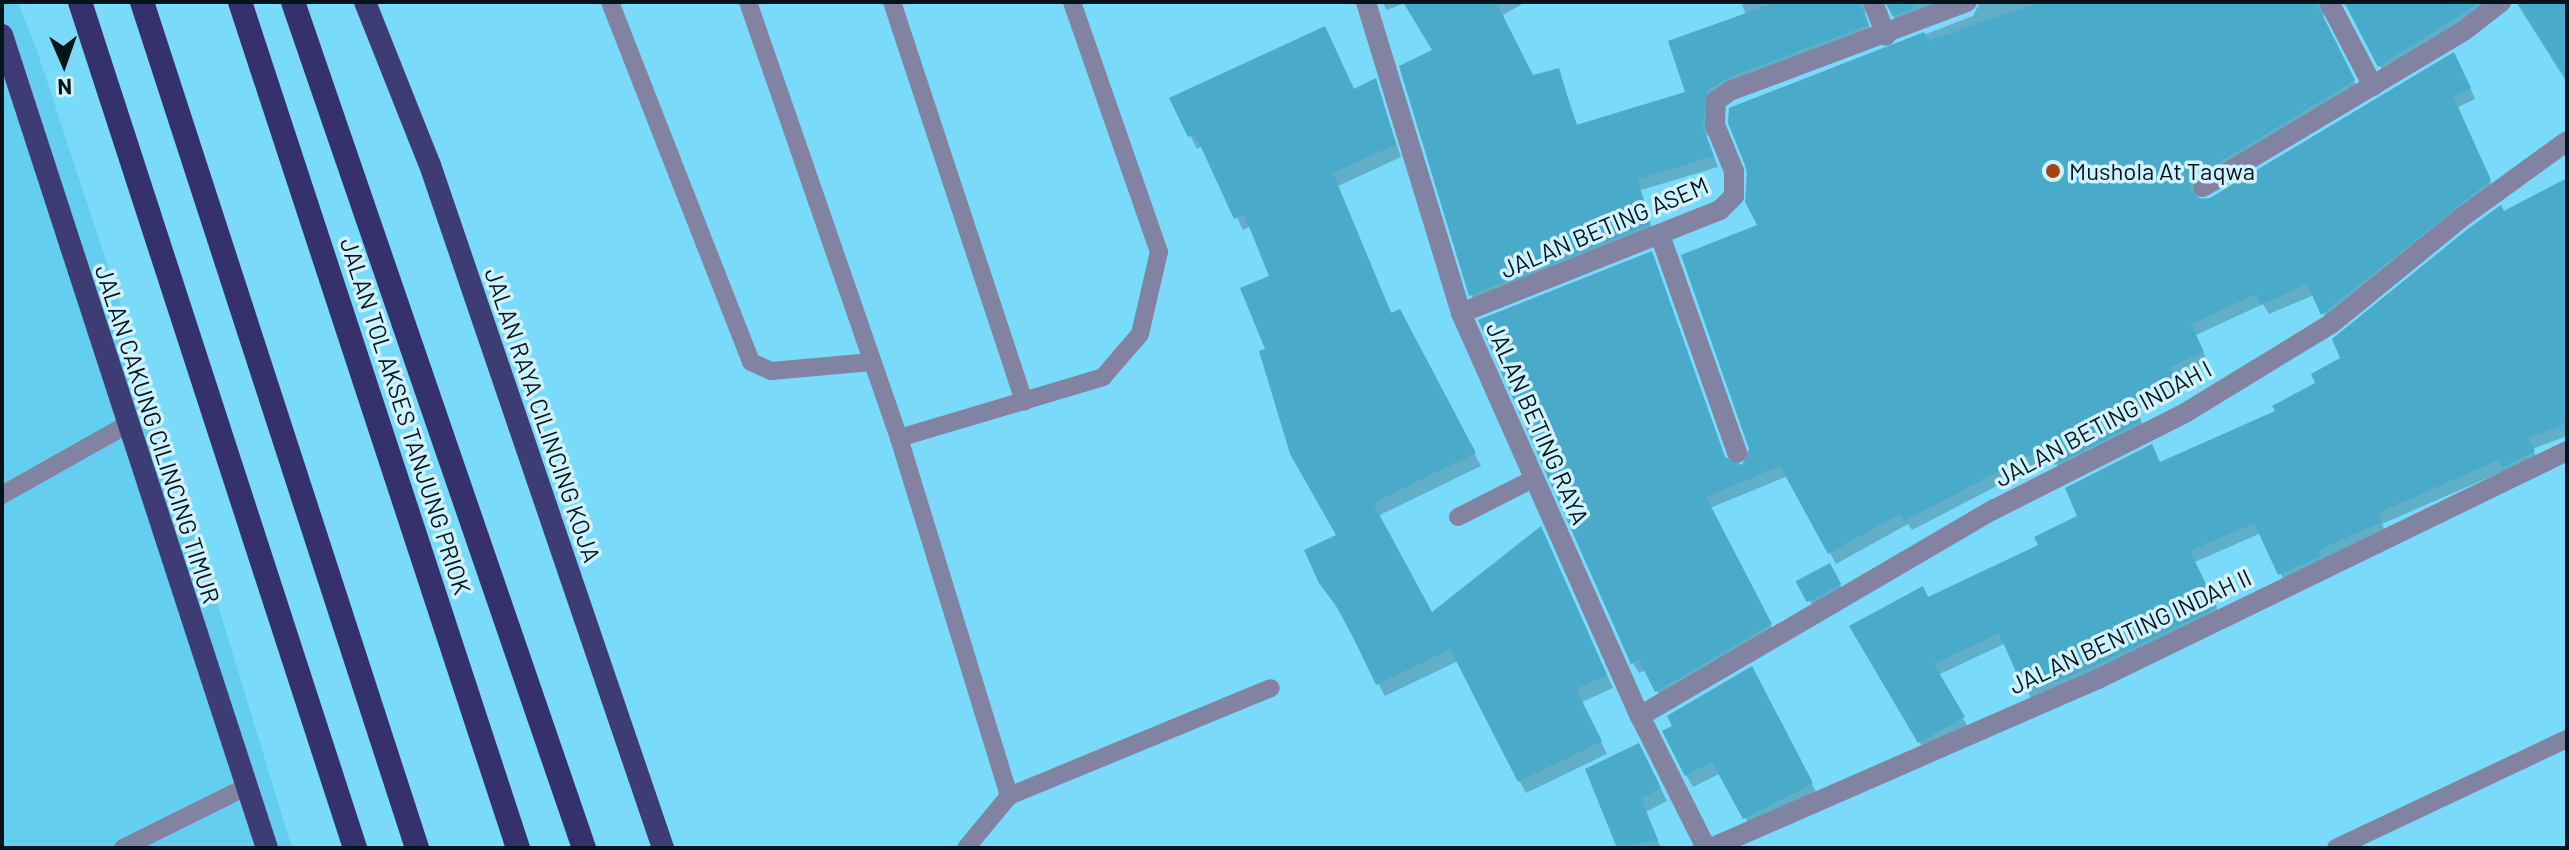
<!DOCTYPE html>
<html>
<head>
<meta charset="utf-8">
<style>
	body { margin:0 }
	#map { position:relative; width:2569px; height:850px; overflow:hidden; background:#7adafa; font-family:Barlow,sans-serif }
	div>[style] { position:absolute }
	.built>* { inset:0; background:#64cef1 }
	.shadow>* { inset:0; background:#0003; transform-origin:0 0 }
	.building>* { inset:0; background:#49aaca; transform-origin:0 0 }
	.service>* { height:18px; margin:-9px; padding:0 9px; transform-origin:9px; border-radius:9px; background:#8283a2 }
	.minor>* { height:20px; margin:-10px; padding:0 10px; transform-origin:10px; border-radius:10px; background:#8283a2 }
	.trunk>* { height:22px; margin:-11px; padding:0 11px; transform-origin:11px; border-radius:11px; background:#3e3c74 }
	.motorway>* { height:24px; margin:-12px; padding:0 12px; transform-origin:12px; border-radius:12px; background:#35316d }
	.dots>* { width:22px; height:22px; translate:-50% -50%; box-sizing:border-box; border:4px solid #cff2ff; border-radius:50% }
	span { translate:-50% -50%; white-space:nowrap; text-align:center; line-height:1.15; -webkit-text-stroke:7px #cff2ff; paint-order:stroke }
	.poi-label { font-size:24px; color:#02151b }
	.left { translate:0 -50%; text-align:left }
	.street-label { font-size:24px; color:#02151b }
	.frame { position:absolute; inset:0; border:4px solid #02151b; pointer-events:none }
	.north { position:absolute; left:24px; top:24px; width:80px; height:80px; -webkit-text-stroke:6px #cff2ff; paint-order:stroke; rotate:178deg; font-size:22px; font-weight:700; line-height:32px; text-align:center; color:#02151b }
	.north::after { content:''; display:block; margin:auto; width:28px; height:36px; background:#02151b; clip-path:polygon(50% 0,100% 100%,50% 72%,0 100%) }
</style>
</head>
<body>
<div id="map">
	<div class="built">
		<div style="clip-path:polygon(2px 2px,18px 2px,36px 48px,195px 530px,292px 848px,2px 848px)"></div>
	</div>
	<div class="shadow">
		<div style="clip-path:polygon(1382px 2px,1526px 2px,1501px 16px,1532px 77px,1558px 70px,1578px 127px,1688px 94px,1746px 15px,1741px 2px,1873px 2px,1865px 13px,1873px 36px,1713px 102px,1707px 138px,1718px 167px,1641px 190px,1654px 235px,1477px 306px,1471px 295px,1434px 51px,1405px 3px,1387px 10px)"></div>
		<div style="clip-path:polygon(1884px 2px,1964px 2px,1900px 26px)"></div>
		<div style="clip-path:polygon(1974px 2px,2329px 2px,2322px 20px,2360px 92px,2202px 187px,2199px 198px,2210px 200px,2460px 65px,2475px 99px,2458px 107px,2495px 192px,2329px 324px,2314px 295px,2269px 314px,2263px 304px,2196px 335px,2208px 363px,2174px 378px,2180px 391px,2136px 410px,2146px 432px,2062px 474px,2053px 457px,1912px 530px,1908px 524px,1836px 564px,1788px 476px,1710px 508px,1776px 635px,1663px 702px,1646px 670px,1639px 673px,1633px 663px,1651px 254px,1726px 460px,1743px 468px,1751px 449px,1760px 226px,1731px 109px,1973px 16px,1979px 4px)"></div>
		<div style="clip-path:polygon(2335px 2px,2500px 2px,2386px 77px,2348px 6px)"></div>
		<div style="clip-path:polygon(2516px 2px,2567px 2px,2567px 83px)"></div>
		<div style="clip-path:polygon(1375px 81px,1401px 157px,1338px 186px,1392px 315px,1406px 323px,1481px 466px,1378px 516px,1432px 615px,1541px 529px,1613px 688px,1582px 702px,1607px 754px,1526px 793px,1458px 661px,1385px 696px,1306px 551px,1338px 535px,1268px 350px,1271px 277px,1251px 226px,1243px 230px,1203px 146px,1197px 149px,1172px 99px,1354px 91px)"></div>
		<div style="clip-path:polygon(2567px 202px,2567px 436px,2532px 449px,2540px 462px,2506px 470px,2382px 524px,2386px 533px,2286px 585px,2261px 533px,2195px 562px,2221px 618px,2033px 703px,2006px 643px,1938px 675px,1969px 729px,1926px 753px,1852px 627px,1928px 599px,2040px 546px,2160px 464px,2277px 412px,2318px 383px,2504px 214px)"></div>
		<div style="left:1829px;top:566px;width:28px;height:34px;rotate:60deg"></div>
		<div style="clip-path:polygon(1758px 681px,1818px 796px,1752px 830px,1721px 773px,1693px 787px,1686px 775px)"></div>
		<div style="clip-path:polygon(1645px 757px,1667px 801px,1646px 812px,1661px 848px,1619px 848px,1588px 770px)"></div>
	</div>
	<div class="building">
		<div style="clip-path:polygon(1403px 2px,1496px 2px,1533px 75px,1559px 68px,1576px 125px,1685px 92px,1668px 41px,1777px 2px,1860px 2px,1868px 25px,1725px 79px,1708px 90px,1702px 125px,1714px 156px,1637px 179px,1650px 224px,1469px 296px,1399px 66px,1432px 50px)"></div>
		<div style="clip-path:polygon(1887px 2px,1912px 2px,1914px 8px,1892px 16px)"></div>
		<div style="clip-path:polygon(2041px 2px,2316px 2px,2355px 80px,2196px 176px,2190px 188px,2197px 199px,2210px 198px,2454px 52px,2471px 88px,2453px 96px,2491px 180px,2321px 315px,2307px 284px,2261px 305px,2256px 294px,2191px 324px,2204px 352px,2170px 367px,2176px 380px,2132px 399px,2141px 421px,2054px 465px,2046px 447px,1904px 521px,1900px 514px,1828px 554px,1780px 466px,1706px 497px,1772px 624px,1655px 692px,1639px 660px,1631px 664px,1478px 320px,1652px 251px,1725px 457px,1742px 465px,1749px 449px,1681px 255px,1757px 225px,1745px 202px,1747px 170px,1728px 123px,1729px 108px,1924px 32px,1928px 41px)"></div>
		<div style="clip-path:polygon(2344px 2px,2480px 2px,2378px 67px)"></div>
		<div style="clip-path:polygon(2517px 2px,2567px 2px,2567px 80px)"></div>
		<div style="clip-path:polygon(1325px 26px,1354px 89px,1376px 78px,1396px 144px,1333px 173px,1391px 313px,1400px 309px,1476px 453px,1373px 503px,1432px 612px,1541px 526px,1607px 675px,1576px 689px,1602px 741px,1518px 782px,1450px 649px,1376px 685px,1342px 614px,1319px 583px,1304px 550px,1336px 535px,1290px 454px,1259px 351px,1265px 349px,1240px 288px,1269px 276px,1244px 214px,1234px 219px,1195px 134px,1188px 137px,1169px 98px)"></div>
		<div style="clip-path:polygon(2567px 178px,2567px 423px,2528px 438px,2535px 451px,2502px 468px,2498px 460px,2378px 513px,2382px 522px,2318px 550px,2321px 556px,2278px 575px,2254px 523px,2190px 551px,2217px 607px,2093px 667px,2025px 693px,1999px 633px,1934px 664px,1965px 717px,1918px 743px,1849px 626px,1923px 586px,1928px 597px,2038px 545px,2034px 537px,2077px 516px,2065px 488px,2152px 444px,2160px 462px,2275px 411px,2272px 406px,2315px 383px,2311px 374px,2340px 358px,2332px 339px,2469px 228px,2501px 205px,2504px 211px)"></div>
		<div style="left:1830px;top:563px;width:24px;height:39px;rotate:62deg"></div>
		<div style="clip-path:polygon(1752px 666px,1813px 783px,1743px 819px,1712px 762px,1685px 776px,1662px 731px,1672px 726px,1667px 716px)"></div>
		<div style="clip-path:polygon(1639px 743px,1661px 788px,1641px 799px,1658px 840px,1617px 848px,1585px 769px)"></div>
	</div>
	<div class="service">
		<div style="left:610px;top:2px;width:387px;rotate:68.6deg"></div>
		<div style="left:751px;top:362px;width:22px;rotate:24deg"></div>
		<div style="left:771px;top:371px;width:101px;rotate:-5.1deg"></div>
		<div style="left:748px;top:2px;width:461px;rotate:70.9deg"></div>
		<div style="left:899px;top:438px;width:375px;rotate:72.9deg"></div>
		<div style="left:1009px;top:796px;width:67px;rotate:129.6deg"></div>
		<div style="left:892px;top:2px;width:421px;rotate:71.7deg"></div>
		<div style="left:899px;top:438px;width:213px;rotate:-16.6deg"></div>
		<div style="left:1103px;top:377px;width:57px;rotate:-49.3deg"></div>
		<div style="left:1140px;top:334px;width:84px;rotate:-77deg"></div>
		<div style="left:1159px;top:252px;width:265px;rotate:-109.2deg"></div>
		<div style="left:2px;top:495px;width:142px;rotate:-29.4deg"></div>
		<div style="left:1458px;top:517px;width:86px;rotate:-26.9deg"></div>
		<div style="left:1009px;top:796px;width:283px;rotate:-22.4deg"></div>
		<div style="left:123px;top:848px;width:140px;rotate:-26.4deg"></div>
		<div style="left:2336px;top:848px;width:255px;rotate:-25.3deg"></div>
	</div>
	<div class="minor">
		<div style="left:1366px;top:2px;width:325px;rotate:73deg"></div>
		<div style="left:1461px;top:313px;width:441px;rotate:66.1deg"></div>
		<div style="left:1640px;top:716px;width:148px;rotate:63.4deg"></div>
		<div style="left:1873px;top:2px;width:36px;rotate:69deg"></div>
		<div style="left:2329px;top:2px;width:95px;rotate:62.4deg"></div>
		<div style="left:2203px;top:187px;width:305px;rotate:-30.9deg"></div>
		<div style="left:2465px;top:30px;width:46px;rotate:-37.9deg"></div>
		<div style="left:1660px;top:235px;width:231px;rotate:70.5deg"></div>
		<div style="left:1461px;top:313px;width:279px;rotate:-21.7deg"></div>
		<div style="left:1720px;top:210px;width:20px;rotate:-45deg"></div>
		<div style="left:1734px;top:196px;width:25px;rotate:-90deg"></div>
		<div style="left:1734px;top:171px;width:50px;rotate:-112.4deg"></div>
		<div style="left:1715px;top:125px;width:24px;rotate:-88deg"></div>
		<div style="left:1716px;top:101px;width:17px;rotate:-36deg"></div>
		<div style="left:1730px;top:91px;width:253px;rotate:-20.6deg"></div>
		<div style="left:1640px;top:716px;width:409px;rotate:-30.3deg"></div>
		<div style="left:1993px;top:510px;width:215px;rotate:-26.8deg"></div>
		<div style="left:2185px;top:413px;width:171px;rotate:-31.4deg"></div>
		<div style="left:2331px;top:324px;width:168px;rotate:-39.2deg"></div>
		<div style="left:2461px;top:218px;width:131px;rotate:-36deg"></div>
		<div style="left:1711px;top:848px;width:422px;rotate:-23.6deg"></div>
		<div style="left:2098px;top:679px;width:521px;rotate:-25.93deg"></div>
	</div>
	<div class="trunk">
		<div style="left:365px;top:2px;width:175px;rotate:68.3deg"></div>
		<div style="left:430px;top:165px;width:722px;rotate:71.16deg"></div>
		<div style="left:2px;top:35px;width:855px;rotate:71.95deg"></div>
	</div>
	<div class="motorway">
		<div style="left:80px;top:2px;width:890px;rotate:71.99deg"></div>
		<div style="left:142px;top:2px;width:890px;rotate:71.99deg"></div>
		<div style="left:240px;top:2px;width:891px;rotate:71.81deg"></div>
		<div style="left:293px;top:2px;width:895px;rotate:71.02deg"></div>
	</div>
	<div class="dots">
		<div style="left:2053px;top:171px;background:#a74311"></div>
	</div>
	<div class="poi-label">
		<span class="left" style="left:2069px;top:171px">Mushola At Taqwa</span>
	</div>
	<div class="street-label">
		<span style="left:1604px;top:227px;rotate:-23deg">JALAN BETING ASEM</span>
		<span style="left:543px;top:415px;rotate:71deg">JALAN RAYA CILINCING KOJA</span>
		<span style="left:406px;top:416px;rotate:72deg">JALAN TOL AKSES TANJUNG PRIOK</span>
		<span style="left:1538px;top:423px;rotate:66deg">JALAN BETING RAYA</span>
		<span style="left:2103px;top:423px;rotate:-28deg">JALAN BETING INDAH I</span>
		<span style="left:158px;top:434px;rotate:72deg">JALAN CAKUNG CILINCING TIMUR</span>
		<span style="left:2130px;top:631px;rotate:-25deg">JALAN BENTING INDAH II</span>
	</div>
	<div class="frame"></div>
	<div class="north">N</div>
</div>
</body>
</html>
